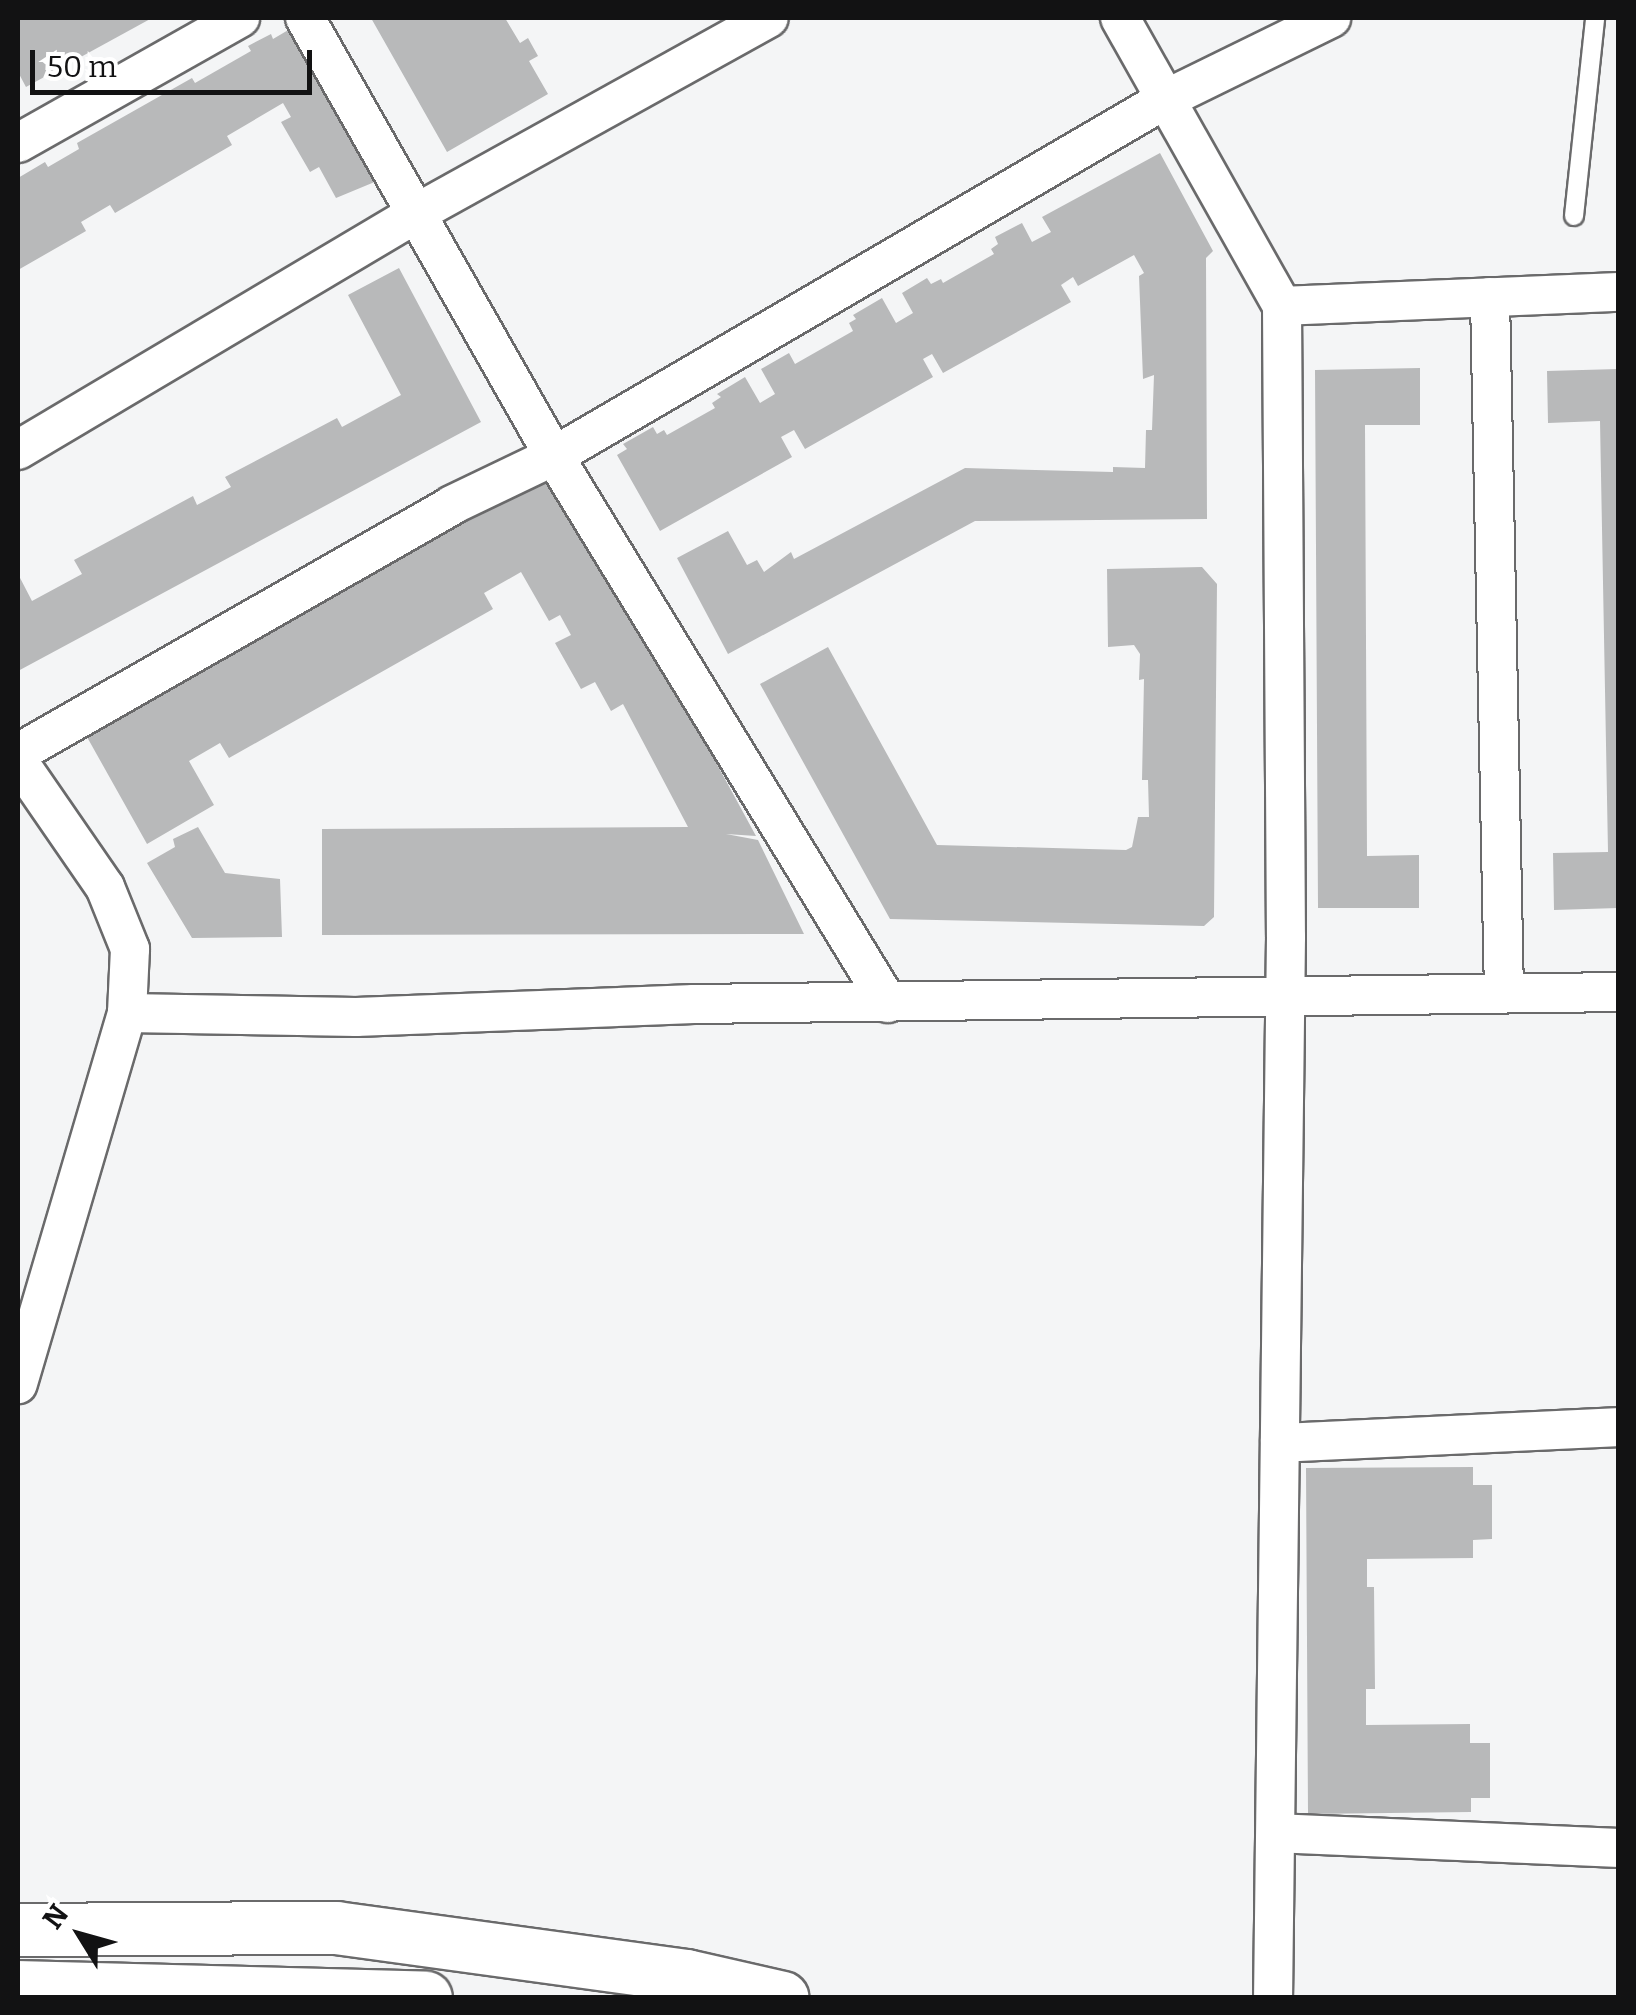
<!DOCTYPE html>
<html>
<head>
<meta charset="utf-8">
<style>
	body { margin:0 }
	#map { position:relative; width:1636px; height:2015px; overflow:hidden; background:#f4f5f6; font-family:Bitter,serif }
	div>[style] { position:absolute }
	.building>* { inset:0; background:#b8b9ba }
	.roads { filter:drop-shadow(2px 0 #6a6a6b) drop-shadow(-2px 0 #6a6a6b) drop-shadow(0 2px #6a6a6b) drop-shadow(0 -2px #6a6a6b) }
	.service>* { height:18px; margin:-9px; padding:0 9px; transform-origin:9px; border-radius:9px; background:#fff }
	.minor>* { height:38px; margin:-19px; padding:0 19px; transform-origin:19px; border-radius:19px; background:#fff }
	.secondary>* { height:52px; margin:-26px; padding:0 26px; transform-origin:26px; border-radius:26px; background:#fff }
	span { translate:-50% -50%; white-space:nowrap; text-align:center; line-height:1.15; -webkit-text-stroke:10px #fff; paint-order:stroke }
	.frame { position:absolute; inset:0; border:20px solid #121213; pointer-events:none }
	.north { position:absolute; left:30px; top:1885px; width:100px; height:100px; -webkit-text-stroke:8px #fff; paint-order:stroke; rotate:307deg; font-size:28px; font-weight:700; line-height:40px; text-align:center; color:#121213 }
	.north::after { content:''; display:block; margin:auto; width:35px; height:45px; background:#121213; clip-path:polygon(50% 0,100% 100%,50% 72%,0 100%) }
	.scale { position:absolute; left:30px; top:50px; width:282px; height:45px; box-sizing:border-box; border:5px solid #121213; border-top:0; padding-left:12px; font-size:30px; line-height:35px; white-space:nowrap; color:#121213; -webkit-text-stroke:8px #fff; paint-order:stroke }
</style>
</head>
<body>
<div id="map">
	<div class="building">
		<div style="clip-path:polygon(18px 18px,152px 18px,26px 87px,18px 72px)"></div>
		<div style="clip-path:polygon(371px 18px,505px 18px,520px 43px,528px 38px,538px 56px,529px 61px,548px 94px,447px 152px)"></div>
		<div style="clip-path:polygon(290px 29px,377px 181px,336px 198px,319px 167px,310px 172px,281px 122px,291px 117px,283px 103px,227px 136px,232px 145px,115px 213px,110px 205px,81px 222px,86px 231px,18px 270px,18px 178px,45px 162px,48px 167px,79px 149px,77px 143px,192px 78px,195px 83px,251px 51px,248px 46px,271px 34px,273px 39px)"></div>
		<div style="clip-path:polygon(1160px 153px,1213px 251px,1206px 258px,1207px 519px,975px 521px,728px 654px,677px 558px,728px 531px,747px 565px,757px 560px,764px 572px,791px 552px,794px 559px,965px 468px,1113px 472px,1113px 467px,1145px 468px,1146px 430px,1152px 430px,1154px 375px,1143px 379px,1139px 276px,1144px 273px,1134px 255px,1078px 286px,1073px 277px,1061px 285px,1071px 302px,943px 373px,932px 354px,923px 359px,933px 377px,805px 449px,794px 430px,781px 437px,792px 457px,660px 531px,617px 455px,627px 449px,623px 444px,653px 427px,657px 434px,664px 430px,667px 435px,715px 408px,712px 403px,721px 397px,717px 394px,745px 377px,760px 403px,775px 394px,761px 369px,789px 353px,795px 364px,853px 331px,849px 323px,856px 319px,853px 315px,882px 298px,896px 323px,913px 313px,902px 293px,927px 278px,931px 284px,941px 279px,943px 283px,994px 254px,991px 249px,998px 244px,995px 237px,1022px 223px,1032px 242px,1051px 232px,1042px 217px)"></div>
		<div style="clip-path:polygon(399px 268px,481px 422px,18px 671px,18px 574px,32px 601px,82px 574px,74px 560px,193px 496px,197px 505px,231px 487px,225px 477px,337px 418px,342px 427px,401px 395px,348px 295px)"></div>
		<div style="clip-path:polygon(1420px 368px,1420px 425px,1365px 425px,1367px 856px,1419px 855px,1419px 908px,1318px 908px,1315px 370px)"></div>
		<div style="clip-path:polygon(1618px 369px,1618px 908px,1554px 910px,1553px 853px,1608px 852px,1600px 421px,1548px 423px,1547px 371px)"></div>
		<div style="clip-path:polygon(557px 470px,756px 836px,726px 834px,758px 840px,804px 934px,322px 935px,322px 829px,688px 827px,623px 704px,611px 711px,595px 682px,581px 689px,555px 643px,571px 635px,560px 615px,549px 621px,521px 572px,484px 593px,493px 609px,229px 758px,220px 743px,189px 761px,214px 805px,147px 844px,87px 737px)"></div>
		<div style="clip-path:polygon(1202px 567px,1217px 584px,1214px 917px,1204px 926px,890px 919px,760px 684px,828px 647px,937px 845px,1126px 850px,1132px 847px,1138px 817px,1149px 817px,1148px 780px,1142px 780px,1144px 679px,1139px 680px,1140px 654px,1134px 645px,1108px 647px,1107px 569px)"></div>
		<div style="clip-path:polygon(198px 827px,225px 873px,280px 879px,282px 937px,192px 938px,147px 863px,175px 847px,173px 839px)"></div>
		<div style="clip-path:polygon(1473px 1467px,1473px 1485px,1492px 1485px,1492px 1539px,1473px 1540px,1473px 1558px,1367px 1559px,1367px 1587px,1374px 1587px,1375px 1689px,1366px 1689px,1366px 1725px,1470px 1724px,1470px 1743px,1490px 1743px,1490px 1798px,1471px 1798px,1471px 1812px,1308px 1814px,1306px 1468px)"></div>
	</div>
	<div class="roads">
		<div class="service">
			<div style="left:1574px;top:216px;width:199px;rotate:-83.9deg"></div>
		</div>
		<div class="minor">
			<div style="left:305px;top:18px;width:504px;rotate:60.38deg"></div>
			<div style="left:554px;top:456px;width:641px;rotate:58.59deg"></div>
			<div style="left:1120px;top:18px;width:330px;rotate:60.6deg"></div>
			<div style="left:1282px;top:306px;width:631px;rotate:89.64deg"></div>
			<div style="left:1286px;top:937px;width:1061px;rotate:90.7deg"></div>
			<div style="left:18px;top:143px;width:255px;rotate:-29.4deg"></div>
			<div style="left:1490px;top:297px;width:696px;rotate:88.85deg"></div>
			<div style="left:1282px;top:306px;width:336px;rotate:-2.4deg"></div>
			<div style="left:18px;top:450px;width:464px;rotate:-30.7deg"></div>
			<div style="left:417px;top:213px;width:402px;rotate:-29deg"></div>
			<div style="left:18px;top:753px;width:500px;rotate:-29.7deg"></div>
			<div style="left:452px;top:505px;width:113px;rotate:-25.7deg"></div>
			<div style="left:554px;top:456px;width:709px;rotate:-30.26deg"></div>
			<div style="left:1166px;top:99px;width:184px;rotate:-26.1deg"></div>
			<div style="left:18px;top:761px;width:153px;rotate:55.4deg"></div>
			<div style="left:105px;top:887px;width:67px;rotate:68deg"></div>
			<div style="left:130px;top:949px;width:64px;rotate:92.7deg"></div>
			<div style="left:127px;top:1013px;width:387px;rotate:106.4deg"></div>
			<div style="left:127px;top:1013px;width:229px;rotate:1deg"></div>
			<div style="left:356px;top:1017px;width:338px;rotate:-2.2deg"></div>
			<div style="left:694px;top:1004px;width:924px;rotate:-0.74deg"></div>
			<div style="left:1280px;top:1443px;width:338px;rotate:-2.7deg"></div>
			<div style="left:1276px;top:1833px;width:342px;rotate:2.5deg"></div>
		</div>
		<div class="secondary">
			<div style="left:18px;top:1930px;width:318px;rotate:-0.4deg"></div>
			<div style="left:336px;top:1928px;width:354px;rotate:7.8deg"></div>
			<div style="left:687px;top:1976px;width:98px;rotate:12.9deg"></div>
			<div style="left:18px;top:1987px;width:408px;rotate:1.5deg"></div>
		</div>
	</div>
	<div class="frame"></div>
	<div class="north">N</div>
	<div class="scale">50 m</div>
</div>
</body>
</html>
